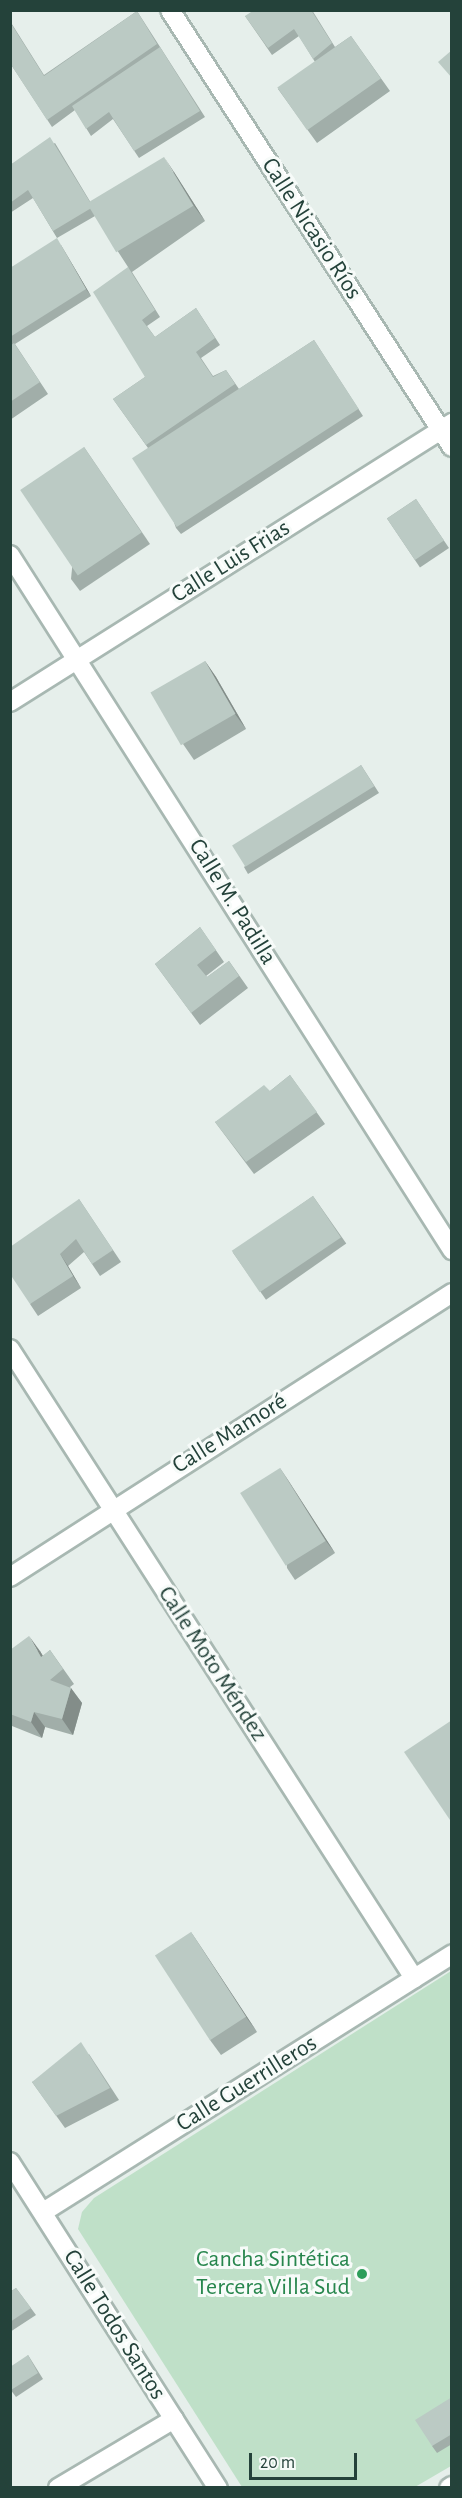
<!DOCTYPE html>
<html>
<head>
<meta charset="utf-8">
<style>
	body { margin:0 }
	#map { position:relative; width:462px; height:2498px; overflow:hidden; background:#e6efeb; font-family:"Alegreya Sans",sans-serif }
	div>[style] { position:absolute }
	.green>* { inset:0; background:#bfe0c8 }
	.roads { filter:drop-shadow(2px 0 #a8b8b2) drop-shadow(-2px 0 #a8b8b2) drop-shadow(0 2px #a8b8b2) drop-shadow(0 -2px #a8b8b2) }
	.minor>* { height:18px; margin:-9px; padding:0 9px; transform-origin:9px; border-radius:9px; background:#fff }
	.tertiary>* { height:18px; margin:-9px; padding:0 9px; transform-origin:9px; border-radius:9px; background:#fff }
	.wall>* { inset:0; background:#a1aea9; transform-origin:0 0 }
	.shaded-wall>* { inset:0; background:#838d89 }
	.building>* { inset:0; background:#bbcac4; transform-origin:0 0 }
	.dots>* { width:16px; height:16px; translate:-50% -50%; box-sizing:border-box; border:3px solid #f7fbf9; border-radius:50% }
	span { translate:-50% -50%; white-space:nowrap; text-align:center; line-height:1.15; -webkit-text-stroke:6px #f7fbf9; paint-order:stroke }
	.street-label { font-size:24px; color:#24423a }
	.leisure-label { font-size:24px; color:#27864d }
	.right { translate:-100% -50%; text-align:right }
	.frame { position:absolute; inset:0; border:12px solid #24423a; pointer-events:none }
	.scale { position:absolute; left:249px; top:2453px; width:108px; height:27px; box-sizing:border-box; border:3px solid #24423a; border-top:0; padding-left:8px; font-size:18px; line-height:21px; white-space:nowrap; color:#24423a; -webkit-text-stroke:4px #f7fbf9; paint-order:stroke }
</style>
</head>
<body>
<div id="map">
	<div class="green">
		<div style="clip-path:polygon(451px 1971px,451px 2466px,415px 2487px,242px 2487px,78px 2229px,82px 2212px,94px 2198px)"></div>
	</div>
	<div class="roads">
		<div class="minor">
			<div style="left:10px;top:555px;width:824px;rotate:57.54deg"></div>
			<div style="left:10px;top:702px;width:523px;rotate:-32.26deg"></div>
			<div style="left:10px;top:1349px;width:748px;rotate:57.29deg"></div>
			<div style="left:43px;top:2212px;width:484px;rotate:-32.2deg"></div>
			<div style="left:58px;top:2488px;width:135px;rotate:-30.7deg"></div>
			<div style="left:449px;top:2488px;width:4px;rotate:-34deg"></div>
		</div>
		<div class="tertiary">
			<div style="left:170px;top:10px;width:520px;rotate:57.17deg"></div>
			<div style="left:10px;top:1577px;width:525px;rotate:-32.72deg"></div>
			<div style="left:10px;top:2162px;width:387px;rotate:57.5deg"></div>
		</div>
	</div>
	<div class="wall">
		<div style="clip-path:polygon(312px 10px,335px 47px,351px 36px,390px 91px,317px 143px,278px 89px,315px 62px,299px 36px,272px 55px,245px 16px)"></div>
		<div style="clip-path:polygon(137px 11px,205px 117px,139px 158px,113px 119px,91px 136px,75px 110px,52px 127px,10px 63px,10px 21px,44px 75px)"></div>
		<div style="clip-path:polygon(55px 143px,94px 208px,174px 172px,205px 221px,132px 272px,160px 317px,147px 326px,155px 337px,196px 308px,220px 345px,201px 358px,213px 376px,226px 370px,239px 389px,314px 340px,363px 416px,181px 534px,176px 528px,148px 448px,113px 399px,145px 377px,128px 267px,95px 216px,57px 238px,33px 198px,10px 213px,10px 165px)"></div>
		<div style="clip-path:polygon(61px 245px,91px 296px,15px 344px,48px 394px,10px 420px,10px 268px)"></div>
		<div style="clip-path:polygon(84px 447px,150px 544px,80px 591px,71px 579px)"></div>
		<div style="left:416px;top:499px;width:59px;height:35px;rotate:56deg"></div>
		<div style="clip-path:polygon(205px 661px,216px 677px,246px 729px,194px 760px,183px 744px)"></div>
		<div style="clip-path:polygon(361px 765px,379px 793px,248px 874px,244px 867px)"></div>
		<div style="clip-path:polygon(200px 927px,224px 962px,206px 976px,207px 977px,229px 961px,248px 988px,200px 1025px,155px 964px)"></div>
		<div style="clip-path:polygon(290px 1075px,325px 1124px,254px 1174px,215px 1122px,270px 1091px)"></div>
		<div style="left:313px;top:1196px;width:58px;height:98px;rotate:55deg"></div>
		<div style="clip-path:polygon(79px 1199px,121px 1262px,100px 1276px,84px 1252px,68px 1266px,81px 1288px,38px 1316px,30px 1304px)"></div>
		<div style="clip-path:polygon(280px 1468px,335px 1553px,295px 1580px,287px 1568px)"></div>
		<div style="clip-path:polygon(10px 1650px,40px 1651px,43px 1656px,50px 1650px,74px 1684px,70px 1687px,82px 1703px,73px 1735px,45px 1727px,42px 1738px,12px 1726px,10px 1724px)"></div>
		<div style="clip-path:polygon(191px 1932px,257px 2032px,221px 2055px,210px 2040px)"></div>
		<div style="clip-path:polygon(89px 2054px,119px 2100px,65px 2128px,32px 2082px)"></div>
		<div style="clip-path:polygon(16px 2288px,36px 2315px,10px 2332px,10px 2292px)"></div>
		<div style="clip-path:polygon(28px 2355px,43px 2379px,16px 2397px,10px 2389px)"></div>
		<div style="clip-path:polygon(452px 2397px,452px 2444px,437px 2453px,432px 2446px)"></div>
	</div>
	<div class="shaded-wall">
		<div style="clip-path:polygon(164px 157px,174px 172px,205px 221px,194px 206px)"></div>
		<div style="clip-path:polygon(57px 238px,61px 245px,91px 296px,86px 289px)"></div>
		<div style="clip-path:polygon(205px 661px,216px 677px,246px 729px,235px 714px)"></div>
		<div style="clip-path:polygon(60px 1254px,68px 1266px,81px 1288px,73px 1276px)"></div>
		<div style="clip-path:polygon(280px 1468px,288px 1480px,335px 1553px,326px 1541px)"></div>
		<div style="clip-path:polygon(29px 1636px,40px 1651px,52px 1672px,41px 1657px)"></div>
		<div style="clip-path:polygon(71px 1688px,82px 1703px,73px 1735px,62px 1719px)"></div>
		<div style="clip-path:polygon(34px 1712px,45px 1727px,42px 1738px,31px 1722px)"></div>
		<div style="clip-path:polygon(191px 1932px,201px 1947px,257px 2032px,246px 2017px)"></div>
	</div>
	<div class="building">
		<div style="clip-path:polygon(254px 10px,311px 10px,332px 43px,313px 59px,294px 29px,268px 48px,245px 16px)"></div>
		<div style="clip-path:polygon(137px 11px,157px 44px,47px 120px,10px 63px,10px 22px,44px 76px)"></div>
		<div style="left:351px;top:36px;width:52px;height:90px;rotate:55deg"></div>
		<div style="clip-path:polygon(160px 47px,200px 111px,134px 151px,109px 112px,86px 129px,72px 106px)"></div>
		<div style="clip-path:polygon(452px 50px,452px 78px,438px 62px)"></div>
		<div style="clip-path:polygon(50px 137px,93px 207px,53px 231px,28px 190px,10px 203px,10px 165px)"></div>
		<div style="left:164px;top:157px;width:57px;height:90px;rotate:59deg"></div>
		<div style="clip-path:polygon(57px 238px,86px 289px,10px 337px,10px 268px)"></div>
		<div style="clip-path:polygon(128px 267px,155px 310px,142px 320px,155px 337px,196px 308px,215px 338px,196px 352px,213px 377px,226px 370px,235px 384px,146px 445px,113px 399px,145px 377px,93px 292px)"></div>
		<div style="left:314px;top:340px;width:82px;height:217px;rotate:57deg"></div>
		<div style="clip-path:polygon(14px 343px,40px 382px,10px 402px,10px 346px)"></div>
		<div style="left:84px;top:447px;width:103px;height:77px;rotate:56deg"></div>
		<div style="left:416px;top:499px;width:50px;height:35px;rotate:56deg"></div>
		<div style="left:205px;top:661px;width:61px;height:63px;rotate:60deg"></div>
		<div style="left:361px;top:765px;width:25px;height:152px;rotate:58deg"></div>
		<div style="clip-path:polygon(200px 927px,216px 950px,197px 965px,207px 977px,229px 961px,239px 976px,191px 1013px,155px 964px)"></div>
		<div style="clip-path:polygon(290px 1075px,317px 1112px,246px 1162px,215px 1122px,264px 1085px,270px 1091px)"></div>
		<div style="left:313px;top:1196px;width:50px;height:98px;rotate:56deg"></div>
		<div style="clip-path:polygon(79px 1199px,113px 1250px,92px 1264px,76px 1239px,60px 1254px,73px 1276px,30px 1304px,10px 1274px,10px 1247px)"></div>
		<div style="left:280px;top:1468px;width:86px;height:47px;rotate:58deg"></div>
		<div style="clip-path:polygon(29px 1636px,41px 1657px,50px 1650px,63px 1669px,50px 1680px,71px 1688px,62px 1719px,34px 1712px,31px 1722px,10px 1714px,10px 1650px)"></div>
		<div style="clip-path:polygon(452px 1720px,452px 1823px,404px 1752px)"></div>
		<div style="left:191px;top:1932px;width:101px;height:43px;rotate:57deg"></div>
		<div style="clip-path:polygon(81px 2042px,110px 2088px,56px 2116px,32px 2082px)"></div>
		<div style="clip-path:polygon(16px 2288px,31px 2308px,10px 2322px,10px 2292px)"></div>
		<div style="clip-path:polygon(28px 2355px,38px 2373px,11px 2390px,10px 2389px,10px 2367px)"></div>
		<div style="clip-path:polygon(452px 2397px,452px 2434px,432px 2446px,415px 2420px)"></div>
	</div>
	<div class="dots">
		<div style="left:362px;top:2274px;background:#2e9e5b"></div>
	</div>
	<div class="street-label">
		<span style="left:311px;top:229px;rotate:57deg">Calle Nicasio Ríos</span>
		<span style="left:231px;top:562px;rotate:-32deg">Calle Luis Frias</span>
		<span style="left:232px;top:902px;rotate:58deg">Calle M. Padilla</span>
		<span style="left:230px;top:1434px;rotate:-32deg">Calle Mamoré</span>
		<span style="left:212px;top:1664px;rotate:57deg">Calle Moto Méndez</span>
		<span style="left:247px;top:2084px;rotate:-32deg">Calle Guerrilleros</span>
		<span style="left:114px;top:2325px;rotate:58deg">Calle Todos Santos</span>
	</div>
	<div class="leisure-label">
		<span class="right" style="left:350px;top:2274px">Cancha Sintética<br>Tercera Villa Sud</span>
	</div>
	<div class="frame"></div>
	<div class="scale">20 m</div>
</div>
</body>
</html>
